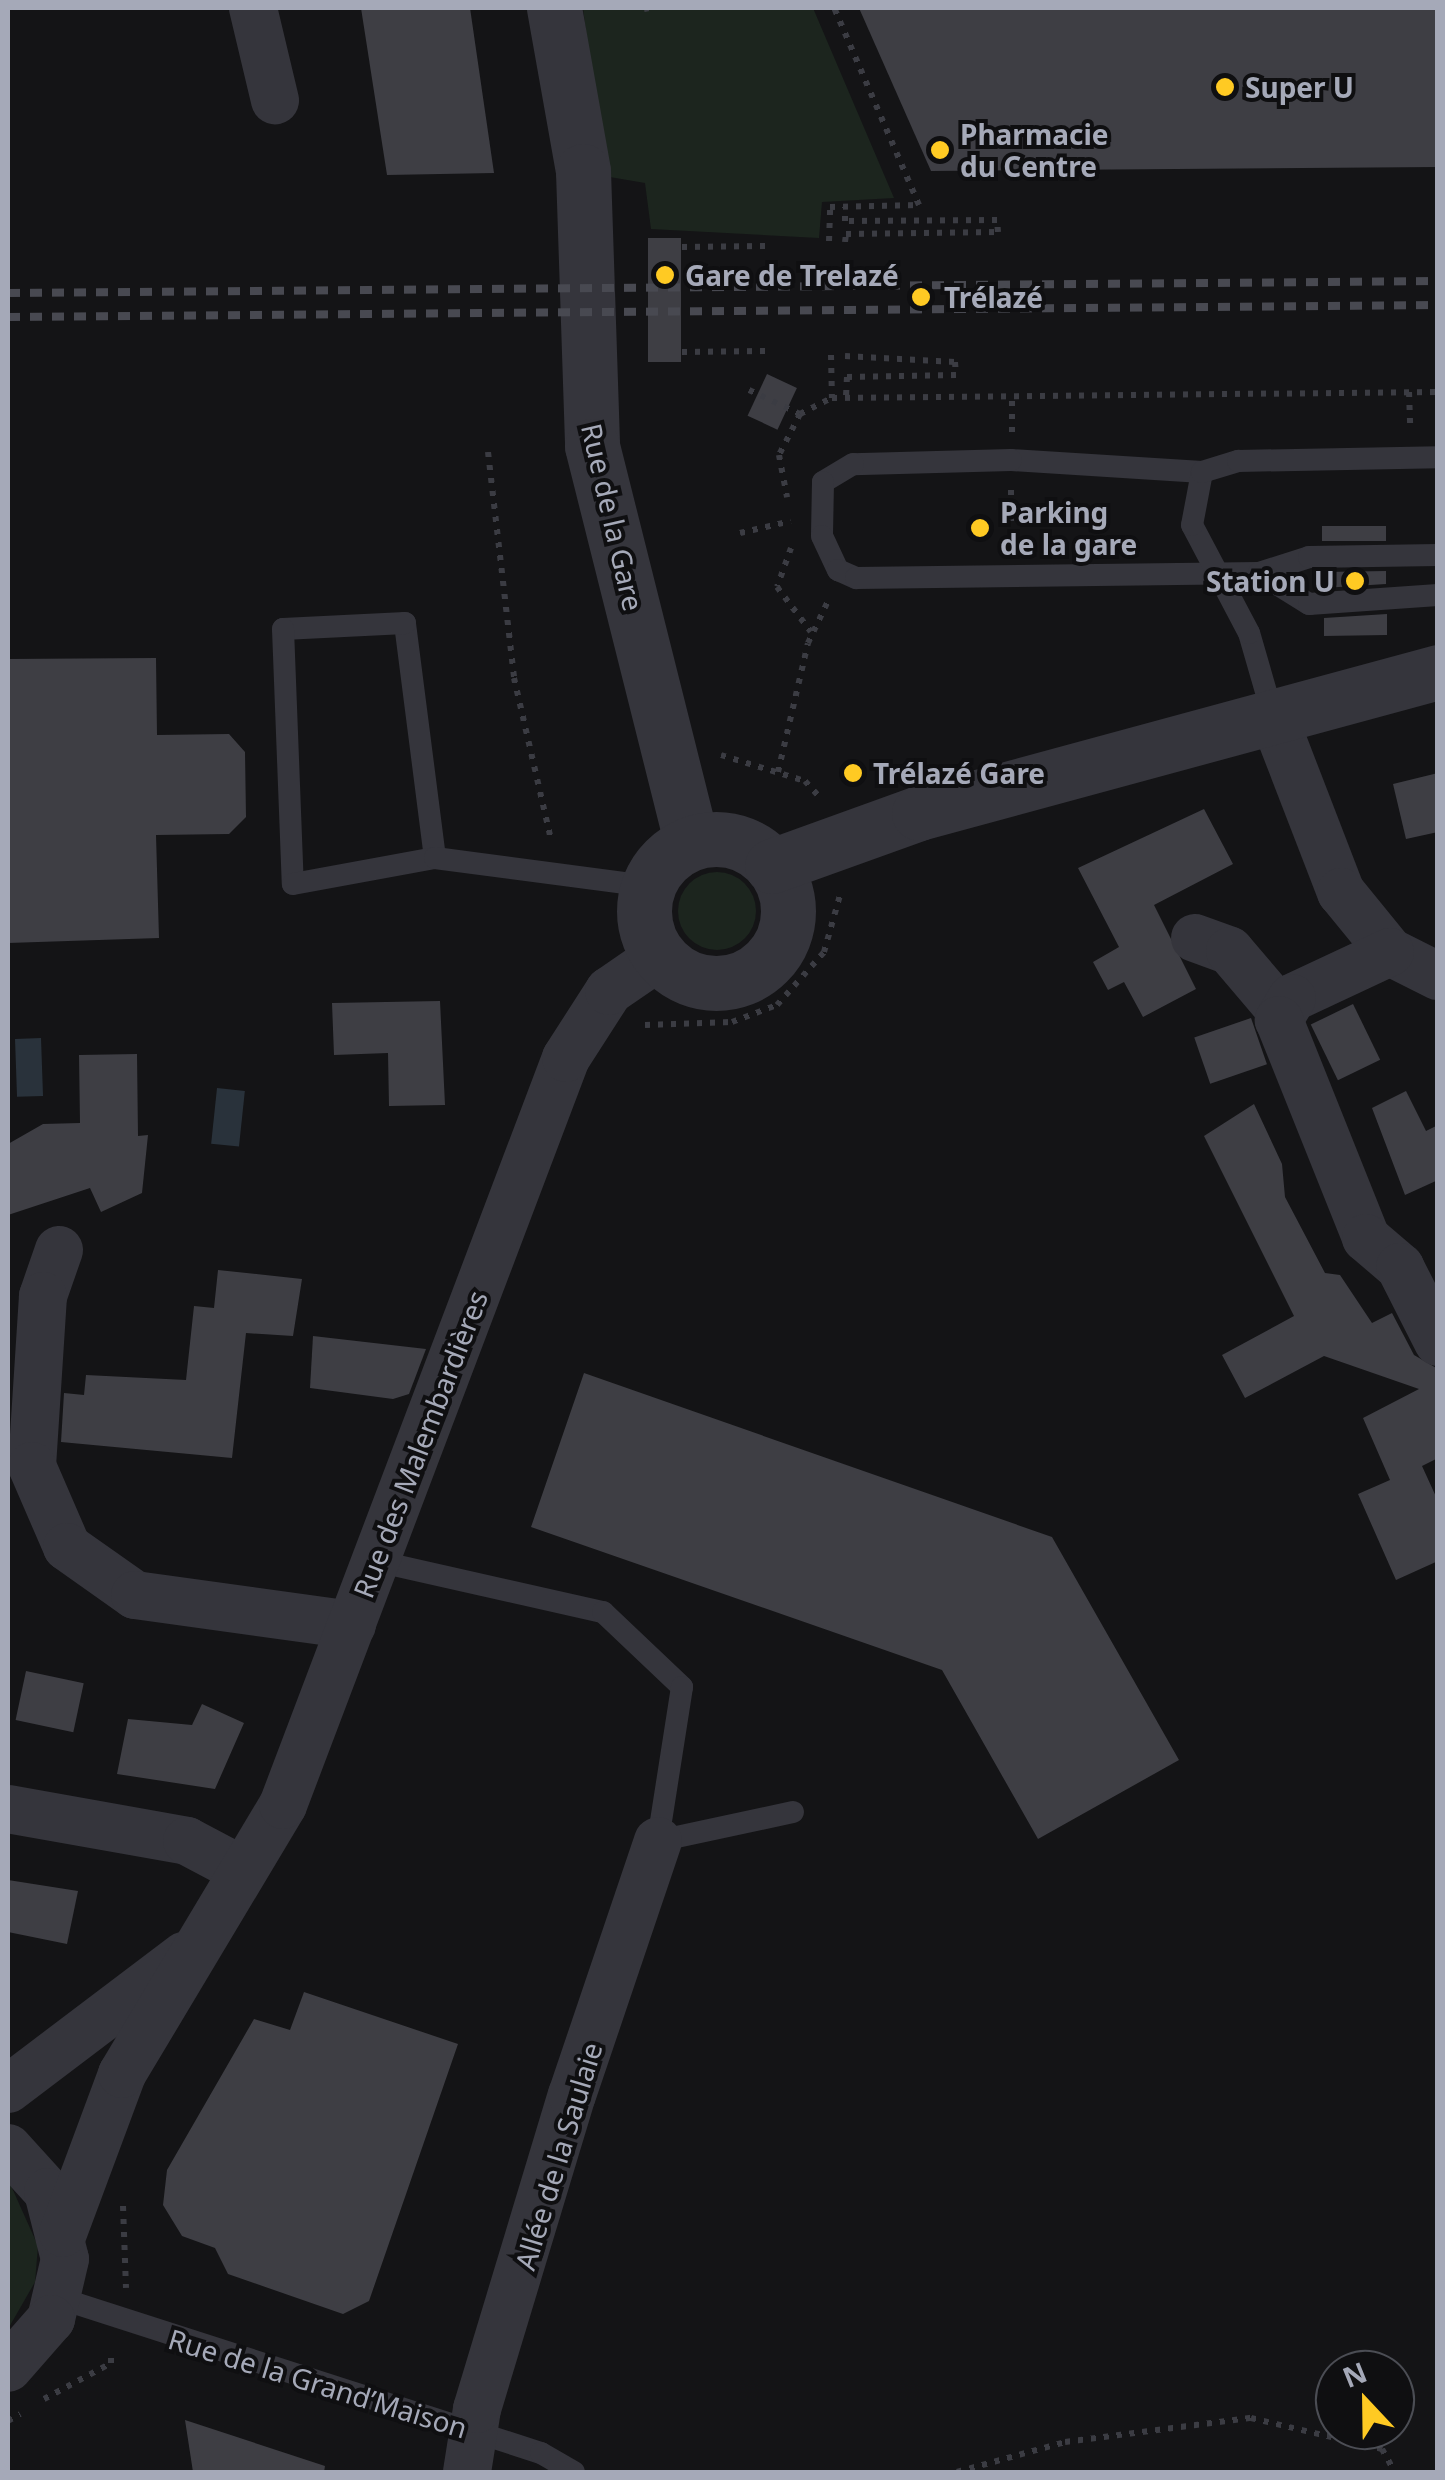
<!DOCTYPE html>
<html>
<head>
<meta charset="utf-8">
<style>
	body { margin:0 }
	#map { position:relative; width:1445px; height:2480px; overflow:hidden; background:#141416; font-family:"Noto Sans",sans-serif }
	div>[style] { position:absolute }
	.green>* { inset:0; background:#1c251e }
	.round { border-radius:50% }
	.water>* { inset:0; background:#29323b; transform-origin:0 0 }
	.building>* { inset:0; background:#3e3e44; transform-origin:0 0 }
	.path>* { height:6px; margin-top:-3px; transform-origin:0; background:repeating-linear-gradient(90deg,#3b3c43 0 5px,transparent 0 13px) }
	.service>* { height:22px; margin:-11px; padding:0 11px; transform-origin:11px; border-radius:11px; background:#35353c }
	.minor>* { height:48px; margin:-24px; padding:0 24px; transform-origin:24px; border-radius:24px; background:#35353c }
	.tertiary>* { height:55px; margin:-27.5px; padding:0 27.5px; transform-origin:27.5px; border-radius:27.5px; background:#35353c }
	.tertiary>.ring { margin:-27.5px; padding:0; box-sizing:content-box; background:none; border:55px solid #35353c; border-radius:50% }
	.rail>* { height:8px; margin-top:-4px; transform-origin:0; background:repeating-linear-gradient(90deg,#484951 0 12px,transparent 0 22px) }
	.dots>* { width:28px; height:28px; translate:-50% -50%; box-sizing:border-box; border:5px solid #0f0f11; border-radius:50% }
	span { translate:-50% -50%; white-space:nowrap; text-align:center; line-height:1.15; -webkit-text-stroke:8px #0f0f11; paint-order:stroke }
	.poi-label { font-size:28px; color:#a5a9b8; font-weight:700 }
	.left { translate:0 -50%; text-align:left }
	.right { translate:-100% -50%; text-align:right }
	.street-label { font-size:28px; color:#a5a9b8 }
	.frame { position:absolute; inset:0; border:10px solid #a5a9b8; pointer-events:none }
	.north { position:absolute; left:1315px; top:2350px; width:100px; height:100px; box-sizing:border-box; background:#0f0f11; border:2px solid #4b4d54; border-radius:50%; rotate:338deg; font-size:28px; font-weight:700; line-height:40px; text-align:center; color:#a5a9b8 }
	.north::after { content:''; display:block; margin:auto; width:35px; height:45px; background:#ffca23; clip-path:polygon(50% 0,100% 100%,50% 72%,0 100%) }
</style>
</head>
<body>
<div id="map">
	<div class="green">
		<div style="clip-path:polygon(583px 8px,813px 8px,894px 198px,822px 202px,819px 238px,651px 229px,645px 183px,604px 176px)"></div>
		<div class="round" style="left:678px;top:872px;width:78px;height:78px"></div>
		<div style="clip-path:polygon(8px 2179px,38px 2246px,35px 2282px,8px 2329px)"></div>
	</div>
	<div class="water">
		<div style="left:41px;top:1038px;width:58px;height:26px;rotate:88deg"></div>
		<div style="left:217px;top:1088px;width:28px;height:56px;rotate:6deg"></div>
	</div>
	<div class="building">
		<div style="clip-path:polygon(361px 8px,470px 8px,494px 173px,387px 175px)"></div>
		<div style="clip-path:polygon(859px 8px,1438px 8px,1438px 167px,931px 171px)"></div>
		<div style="left:648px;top:238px;width:33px;height:124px"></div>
		<div style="left:767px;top:374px;width:33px;height:46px;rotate:25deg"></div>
		<div style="left:1386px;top:526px;width:15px;height:64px;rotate:90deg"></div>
		<div style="clip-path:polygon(1386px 571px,1386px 584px,1323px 588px,1323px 572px)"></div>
		<div style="clip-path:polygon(1387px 614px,1387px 635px,1324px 636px,1324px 618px)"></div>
		<div style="clip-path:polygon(156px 658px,157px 735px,229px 734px,245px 752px,246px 817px,229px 834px,156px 835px,159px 938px,8px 943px,8px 659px)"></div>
		<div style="clip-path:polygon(1438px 773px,1438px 832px,1406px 839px,1393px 784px)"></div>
		<div style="clip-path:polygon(1204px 809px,1233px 864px,1154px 905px,1196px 989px,1143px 1017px,1124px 982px,1108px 990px,1093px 962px,1119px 947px,1078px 868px)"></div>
		<div style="clip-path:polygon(440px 1001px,445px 1105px,389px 1106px,388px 1053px,334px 1055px,332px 1003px)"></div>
		<div style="left:1353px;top:1004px;width:62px;height:47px;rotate:64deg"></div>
		<div style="left:1251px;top:1018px;width:49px;height:60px;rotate:71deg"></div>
		<div style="clip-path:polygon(137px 1054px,138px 1136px,148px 1135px,142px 1193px,101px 1212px,90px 1188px,8px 1215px,8px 1144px,43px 1124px,80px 1123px,79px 1055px)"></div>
		<div style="clip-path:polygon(1406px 1091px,1426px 1131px,1438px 1125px,1438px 1180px,1405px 1195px,1372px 1108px)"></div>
		<div style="clip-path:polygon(1254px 1104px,1282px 1164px,1285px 1197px,1325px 1273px,1340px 1275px,1372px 1323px,1392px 1313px,1414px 1355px,1438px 1369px,1438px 1458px,1422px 1466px,1438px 1501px,1438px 1561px,1396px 1580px,1358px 1494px,1390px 1480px,1363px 1418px,1419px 1389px,1324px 1356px,1245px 1398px,1222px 1355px,1294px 1316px,1204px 1136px)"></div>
		<div style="clip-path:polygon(218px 1270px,302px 1279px,293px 1336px,246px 1333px,232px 1458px,61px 1442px,64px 1393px,84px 1395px,86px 1375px,186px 1380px,194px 1306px,214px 1308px)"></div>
		<div style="clip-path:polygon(313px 1336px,426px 1349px,409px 1394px,393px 1399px,310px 1388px)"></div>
		<div style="clip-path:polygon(584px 1373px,1052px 1537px,1179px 1760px,1038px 1839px,942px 1670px,531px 1527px)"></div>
		<div style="left:26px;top:1671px;width:59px;height:50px;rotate:12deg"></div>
		<div style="clip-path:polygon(202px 1704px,244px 1723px,215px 1789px,117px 1774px,128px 1719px,192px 1725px)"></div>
		<div style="clip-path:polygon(8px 1880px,78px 1891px,67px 1944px,8px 1932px)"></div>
		<div style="clip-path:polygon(304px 1992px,458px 2044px,369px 2301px,343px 2314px,228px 2274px,215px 2248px,182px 2236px,163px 2205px,167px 2170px,254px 2019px,290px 2030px)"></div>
		<div style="clip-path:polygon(185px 2420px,325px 2466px,324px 2472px,193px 2472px)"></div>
	</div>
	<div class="path">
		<div style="left:644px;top:9px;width:5px;rotate:-11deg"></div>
		<div style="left:829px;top:241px;width:34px;rotate:-88deg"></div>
		<div style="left:830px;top:207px;width:89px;rotate:-1.3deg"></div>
		<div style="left:919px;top:205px;width:215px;rotate:-113.3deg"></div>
		<div style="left:845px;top:242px;width:8px;rotate:-83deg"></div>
		<div style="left:846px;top:234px;width:152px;rotate:-0.8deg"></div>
		<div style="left:998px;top:232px;width:12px;rotate:-95deg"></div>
		<div style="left:997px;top:220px;width:152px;rotate:179.6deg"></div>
		<div style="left:845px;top:221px;width:14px;rotate:-90deg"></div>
		<div style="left:682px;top:247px;width:84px;rotate:-0.7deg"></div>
		<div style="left:682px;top:352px;width:87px;rotate:-0.7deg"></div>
		<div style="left:831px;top:355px;width:43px;rotate:88.7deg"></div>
		<div style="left:845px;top:356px;width:110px;rotate:3.1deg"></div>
		<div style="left:955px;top:362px;width:13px;rotate:86deg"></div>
		<div style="left:956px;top:375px;width:109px;rotate:178.9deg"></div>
		<div style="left:847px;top:377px;width:21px;rotate:93deg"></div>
		<div style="left:749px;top:390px;width:56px;rotate:25.2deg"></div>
		<div style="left:800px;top:414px;width:46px;rotate:117.1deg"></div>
		<div style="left:779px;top:455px;width:43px;rotate:79.2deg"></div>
		<div style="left:1409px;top:392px;width:34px;rotate:88deg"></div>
		<div style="left:800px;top:414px;width:36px;rotate:-27deg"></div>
		<div style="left:832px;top:398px;width:606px;rotate:-0.57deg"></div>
		<div style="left:1012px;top:432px;width:39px;rotate:-90deg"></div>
		<div style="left:488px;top:452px;width:227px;rotate:83.4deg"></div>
		<div style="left:514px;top:678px;width:166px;rotate:77.1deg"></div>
		<div style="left:740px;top:533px;width:52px;rotate:-13.2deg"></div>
		<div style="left:1011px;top:547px;width:58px;rotate:-90deg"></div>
		<div style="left:791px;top:548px;width:41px;rotate:109.7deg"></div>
		<div style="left:777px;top:587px;width:56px;rotate:52.9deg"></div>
		<div style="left:721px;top:755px;width:88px;rotate:17.2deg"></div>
		<div style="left:805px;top:781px;width:24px;rotate:48deg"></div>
		<div style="left:778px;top:772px;width:132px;rotate:-76.9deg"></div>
		<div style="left:808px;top:643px;width:47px;rotate:-64.5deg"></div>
		<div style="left:645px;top:1025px;width:87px;rotate:-2deg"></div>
		<div style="left:732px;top:1022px;width:48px;rotate:-20.7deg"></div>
		<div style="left:777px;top:1005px;width:71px;rotate:-48.4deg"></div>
		<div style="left:824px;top:952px;width:59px;rotate:-74.3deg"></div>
		<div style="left:123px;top:2206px;width:82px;rotate:87.9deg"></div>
		<div style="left:44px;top:2399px;width:76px;rotate:-28.2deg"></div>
		<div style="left:111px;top:2363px;width:12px;rotate:-90deg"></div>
		<div style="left:8px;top:2421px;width:14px;rotate:-30deg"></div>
		<div style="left:957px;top:2472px;width:112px;rotate:-15.5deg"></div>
		<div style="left:1065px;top:2442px;width:188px;rotate:-7.4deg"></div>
		<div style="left:1251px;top:2418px;width:135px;rotate:13.3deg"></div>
		<div style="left:1382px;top:2449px;width:26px;rotate:61deg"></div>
	</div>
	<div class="service">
		<div style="left:1202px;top:472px;width:191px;rotate:-176.4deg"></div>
		<div style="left:1011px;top:460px;width:158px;rotate:178.5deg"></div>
		<div style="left:853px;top:464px;width:35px;rotate:149deg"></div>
		<div style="left:823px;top:482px;width:54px;rotate:91.1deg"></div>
		<div style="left:822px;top:536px;width:38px;rotate:65deg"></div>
		<div style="left:838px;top:570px;width:20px;rotate:24deg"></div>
		<div style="left:856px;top:578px;width:403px;rotate:-0.7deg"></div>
		<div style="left:1259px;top:573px;width:52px;rotate:-17.7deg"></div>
		<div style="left:1309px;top:557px;width:129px;rotate:-0.9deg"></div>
		<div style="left:1259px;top:573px;width:59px;rotate:31.8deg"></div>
		<div style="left:1309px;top:604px;width:129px;rotate:-4deg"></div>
		<div style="left:1273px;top:716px;width:86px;rotate:-106.1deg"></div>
		<div style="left:1249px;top:633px;width:122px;rotate:-117.8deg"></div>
		<div style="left:1192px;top:525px;width:54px;rotate:-79.3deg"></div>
		<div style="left:1202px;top:472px;width:38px;rotate:-17deg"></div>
		<div style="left:1238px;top:461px;width:200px;rotate:-1.1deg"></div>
		<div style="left:435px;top:858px;width:237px;rotate:-97.3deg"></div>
		<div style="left:405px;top:623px;width:122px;rotate:177.2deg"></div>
		<div style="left:283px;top:629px;width:255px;rotate:87.8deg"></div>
		<div style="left:293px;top:884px;width:144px;rotate:-10.4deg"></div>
		<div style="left:435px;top:858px;width:215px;rotate:7.5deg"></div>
		<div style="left:376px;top:1561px;width:233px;rotate:12.7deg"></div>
		<div style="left:603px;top:1612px;width:109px;rotate:43.5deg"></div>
		<div style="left:682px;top:1687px;width:156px;rotate:98.9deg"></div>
		<div style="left:658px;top:1841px;width:138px;rotate:-12.1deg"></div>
		<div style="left:59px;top:2298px;width:506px;rotate:17.83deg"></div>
		<div style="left:541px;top:2453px;width:38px;rotate:30deg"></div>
	</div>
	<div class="minor">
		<div style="left:253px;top:8px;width:95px;rotate:76.6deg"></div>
		<div style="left:1273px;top:716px;width:189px;rotate:68.9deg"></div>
		<div style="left:1341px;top:892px;width:77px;rotate:50.8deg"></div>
		<div style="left:1390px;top:952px;width:54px;rotate:26.6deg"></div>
		<div style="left:1195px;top:938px;width:37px;rotate:20deg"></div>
		<div style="left:1230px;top:951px;width:79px;rotate:49.6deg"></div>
		<div style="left:1390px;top:952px;width:108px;rotate:154.9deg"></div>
		<div style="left:1292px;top:998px;width:26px;rotate:121deg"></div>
		<div style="left:1279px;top:1020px;width:235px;rotate:68.2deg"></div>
		<div style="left:1366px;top:1238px;width:45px;rotate:40.5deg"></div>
		<div style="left:1400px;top:1267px;width:84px;rotate:63.1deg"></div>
		<div style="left:59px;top:1250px;width:49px;rotate:109.2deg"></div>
		<div style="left:43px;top:1296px;width:170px;rotate:93.7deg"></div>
		<div style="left:32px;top:1466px;width:88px;rotate:66.6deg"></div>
		<div style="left:67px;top:1547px;width:83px;rotate:35.2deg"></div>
		<div style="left:135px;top:1595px;width:219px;rotate:7.9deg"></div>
		<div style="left:8px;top:1809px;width:182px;rotate:10.1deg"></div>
		<div style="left:187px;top:1841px;width:62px;rotate:27.8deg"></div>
		<div style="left:8px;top:2089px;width:221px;rotate:-37.1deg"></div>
		<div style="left:8px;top:2148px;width:59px;rotate:47.7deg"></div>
		<div style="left:48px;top:2192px;width:69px;rotate:75.8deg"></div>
		<div style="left:65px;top:2259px;width:62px;rotate:103.1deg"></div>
		<div style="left:51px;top:2319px;width:65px;rotate:131.3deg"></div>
		<div style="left:63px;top:2233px;width:170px;rotate:-69.6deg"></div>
		<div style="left:122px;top:2074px;width:313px;rotate:-59.1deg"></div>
		<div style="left:283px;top:1805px;width:799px;rotate:-69.25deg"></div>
		<div style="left:566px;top:1058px;width:80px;rotate:-57.3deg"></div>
		<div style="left:609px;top:991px;width:62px;rotate:-34.5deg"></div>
		<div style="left:467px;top:2472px;width:64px;rotate:-81deg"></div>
		<div style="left:477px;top:2409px;width:328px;rotate:-73.2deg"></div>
		<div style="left:572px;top:2095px;width:268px;rotate:-71.3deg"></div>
	</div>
	<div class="tertiary">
		<div style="left:554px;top:8px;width:166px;rotate:79.9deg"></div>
		<div style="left:583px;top:171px;width:275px;rotate:88.1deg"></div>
		<div style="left:592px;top:446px;width:409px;rotate:75.9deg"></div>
		<div class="ring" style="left:644px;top:839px;width:89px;height:89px"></div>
		<div style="left:772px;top:866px;width:156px;rotate:-19.8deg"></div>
		<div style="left:919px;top:813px;width:538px;rotate:-15.2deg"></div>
	</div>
	<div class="rail">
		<div style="left:8px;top:293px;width:1430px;rotate:-0.48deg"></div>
		<div style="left:8px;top:317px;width:1430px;rotate:-0.48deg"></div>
	</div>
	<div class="dots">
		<div style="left:1225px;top:87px;background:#ffca23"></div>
		<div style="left:940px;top:150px;background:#ffca23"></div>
		<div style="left:665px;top:275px;background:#ffca23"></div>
		<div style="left:921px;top:297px;background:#ffca23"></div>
		<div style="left:980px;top:528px;background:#ffca23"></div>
		<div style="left:1355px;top:581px;background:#ffca23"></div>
		<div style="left:853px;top:773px;background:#ffca23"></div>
	</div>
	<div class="poi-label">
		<span class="left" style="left:1245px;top:87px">Super U</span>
		<span class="left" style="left:960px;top:150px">Pharmacie<br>du Centre</span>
		<span class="left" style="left:685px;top:275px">Gare de Trelazé</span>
		<span class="left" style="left:944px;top:297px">Trélazé</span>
		<span class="left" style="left:1000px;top:528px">Parking<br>de la gare</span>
		<span class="right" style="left:1335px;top:581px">Station U</span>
		<span class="left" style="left:873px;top:773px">Trélazé Gare</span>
	</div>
	<div class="street-label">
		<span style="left:613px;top:517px;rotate:77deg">Rue de la Gare</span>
		<span style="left:420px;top:1444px;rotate:-69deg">Rue des Malembardières</span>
		<span style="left:558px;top:2156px;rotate:-73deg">Allée de la Saulaie</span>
		<span style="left:318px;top:2383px;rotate:17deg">Rue de la Grand’Maison</span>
	</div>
	<div class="frame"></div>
	<div class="north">N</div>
</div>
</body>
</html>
